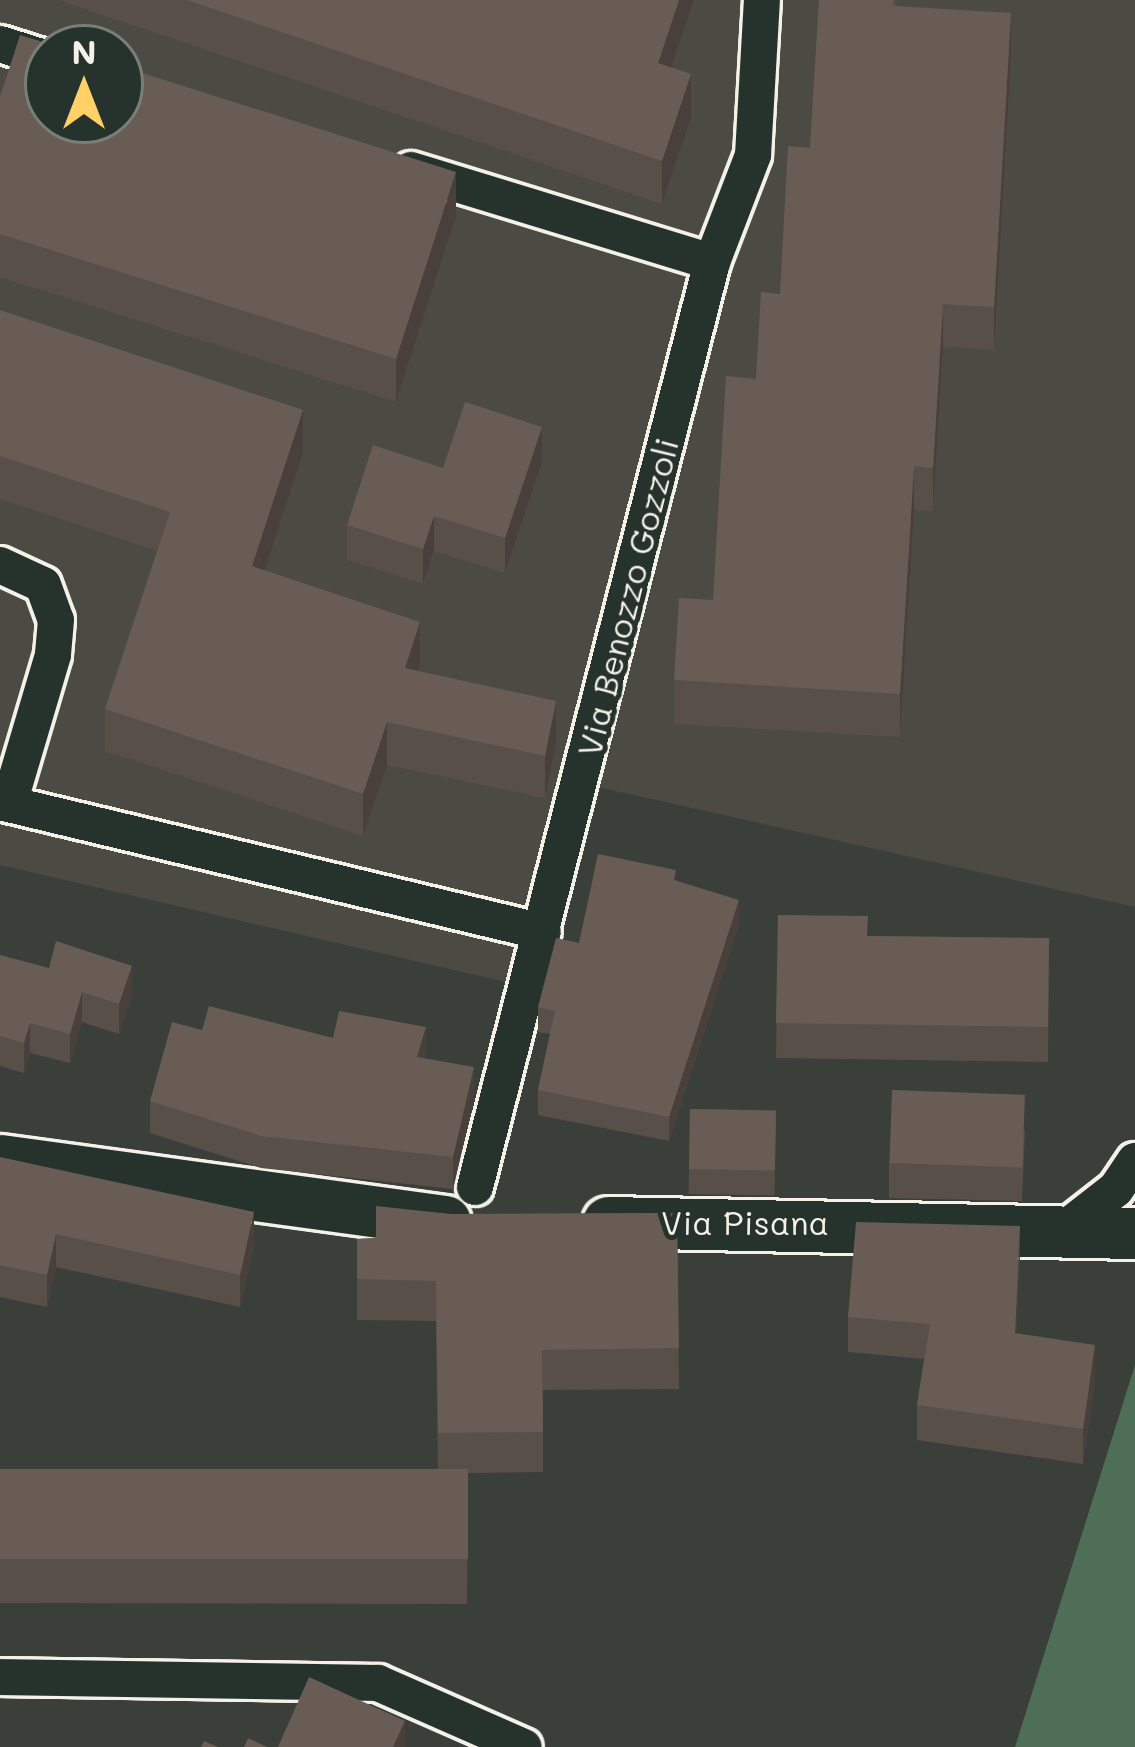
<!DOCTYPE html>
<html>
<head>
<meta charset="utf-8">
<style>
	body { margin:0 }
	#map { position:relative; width:1135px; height:1747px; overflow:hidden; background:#3a3f39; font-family:Mali,sans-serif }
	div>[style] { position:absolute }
	.built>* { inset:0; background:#4b4b44 }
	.green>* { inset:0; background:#4f6e57 }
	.roads { filter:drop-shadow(3px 0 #f4f1e8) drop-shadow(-3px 0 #f4f1e8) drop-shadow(0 3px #f4f1e8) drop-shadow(0 -3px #f4f1e8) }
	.street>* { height:36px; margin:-18px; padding:0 18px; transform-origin:18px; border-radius:18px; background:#26332d }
	.secondary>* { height:51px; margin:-25.5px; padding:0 25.5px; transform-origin:25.5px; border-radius:25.5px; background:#26332d }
	.wall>* { inset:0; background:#594f49; transform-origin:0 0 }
	.shaded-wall>* { inset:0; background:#49403c }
	.building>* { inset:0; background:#685c55; transform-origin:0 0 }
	span { translate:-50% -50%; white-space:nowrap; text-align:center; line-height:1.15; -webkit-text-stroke:10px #26332d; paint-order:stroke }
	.street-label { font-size:33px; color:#f4f1e8 }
	.north { position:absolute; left:24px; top:24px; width:120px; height:120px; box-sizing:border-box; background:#26332d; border:3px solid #787f78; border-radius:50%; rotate:0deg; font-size:33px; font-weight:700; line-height:48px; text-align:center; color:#f4f1e8 }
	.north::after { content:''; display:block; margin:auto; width:42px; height:54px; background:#ffd166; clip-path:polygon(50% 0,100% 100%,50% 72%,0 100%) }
</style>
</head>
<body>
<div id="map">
	<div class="built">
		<div style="clip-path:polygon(evenodd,0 0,1135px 0,1135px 907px,598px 787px,514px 984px,0 865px,0 0,48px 48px,120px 48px,120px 120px,48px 120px,48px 48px)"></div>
	</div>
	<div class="green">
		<div style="clip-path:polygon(1135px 1365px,1135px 1747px,1015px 1747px)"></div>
	</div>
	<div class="roads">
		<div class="street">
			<div style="left:0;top:44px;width:50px;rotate:17.4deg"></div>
			<div style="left:411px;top:170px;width:315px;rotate:17deg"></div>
			<div style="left:0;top:565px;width:47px;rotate:24.9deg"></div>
			<div style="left:43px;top:585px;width:37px;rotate:70deg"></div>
			<div style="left:56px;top:620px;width:35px;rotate:95deg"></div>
			<div style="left:53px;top:655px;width:155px;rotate:106.5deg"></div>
			<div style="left:0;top:802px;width:558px;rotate:13.46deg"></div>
			<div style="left:475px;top:1187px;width:955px;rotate:-75.63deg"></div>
			<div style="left:712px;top:262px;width:115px;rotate:-69deg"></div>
			<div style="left:753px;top:155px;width:155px;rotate:-86.7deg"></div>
			<div style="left:1066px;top:1228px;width:63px;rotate:-38deg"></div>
			<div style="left:1116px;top:1189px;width:34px;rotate:-56deg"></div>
			<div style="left:0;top:1677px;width:378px;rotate:0.9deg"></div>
			<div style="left:378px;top:1683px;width:159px;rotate:23.7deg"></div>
		</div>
		<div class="secondary">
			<div style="left:0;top:1160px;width:449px;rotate:7.8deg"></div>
			<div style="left:608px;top:1222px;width:527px;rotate:1.2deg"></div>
		</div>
	</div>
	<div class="wall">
		<div style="clip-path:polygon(59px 0,694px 0,671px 67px,691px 118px,662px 204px)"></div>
		<div style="clip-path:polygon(819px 0,896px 0,896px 7px,1011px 57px,994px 350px,943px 347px,933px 511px,914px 510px,900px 737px,674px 724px,674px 680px,713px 600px,756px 379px,780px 294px,810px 148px)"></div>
		<div style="clip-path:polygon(0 97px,456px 216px,396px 402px,0 277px)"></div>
		<div style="clip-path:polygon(0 310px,303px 453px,264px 570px,420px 665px,418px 671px,556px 744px,545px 798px,387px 765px,363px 836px,105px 751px,105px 709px,157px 551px,0 499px)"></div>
		<div style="clip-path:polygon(542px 462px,505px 573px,434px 551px,423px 584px,347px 560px,347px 525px,443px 468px)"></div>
		<div style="clip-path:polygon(676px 880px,739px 924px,669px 1141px,538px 1115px,538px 1090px,550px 1034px,538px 1032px,538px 1007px,579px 943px)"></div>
		<div style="clip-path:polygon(778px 915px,868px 936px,1049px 938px,1048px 1062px,776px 1058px)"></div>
		<div style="clip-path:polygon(0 955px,132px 996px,119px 1034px,82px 1022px,70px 1063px,30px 1053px,24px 1073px,0 1066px)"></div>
		<div style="clip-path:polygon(202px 1030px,333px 1038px,426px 1059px,474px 1099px,453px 1189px,261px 1168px,150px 1133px,150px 1101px)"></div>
		<div style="left:690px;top:1109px;width:86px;height:85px;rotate:1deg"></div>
		<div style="clip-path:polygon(1025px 1130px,1022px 1201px,889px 1198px,889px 1163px)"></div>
		<div style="clip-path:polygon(0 1157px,254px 1245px,240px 1307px,56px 1267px,47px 1307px,0 1297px)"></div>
		<div style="clip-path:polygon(677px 1213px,679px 1389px,543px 1390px,543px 1472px,468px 1473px,467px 1604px,0 1603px,0 1469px,438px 1471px,436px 1321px,357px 1320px,357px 1239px,376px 1238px,451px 1214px)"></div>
		<div style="clip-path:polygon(1020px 1261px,1016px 1334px,1095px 1380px,1083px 1464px,917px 1440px,917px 1405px,924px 1359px,848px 1352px,848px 1317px)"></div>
	</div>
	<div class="shaded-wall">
		<div style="clip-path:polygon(679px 0,694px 0,658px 106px,658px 63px)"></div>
		<div style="clip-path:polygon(1011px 13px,1011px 57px,994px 350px,994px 307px)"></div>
		<div style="clip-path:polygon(691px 74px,691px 118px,662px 204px,662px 161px)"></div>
		<div style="clip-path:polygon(456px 172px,456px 216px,396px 402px,396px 359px)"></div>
		<div style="clip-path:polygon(943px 304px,943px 347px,933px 511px,933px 468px)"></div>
		<div style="clip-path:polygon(303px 410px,303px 453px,252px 608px,252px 566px)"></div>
		<div style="clip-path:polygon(542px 427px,542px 462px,505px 573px,505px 538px)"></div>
		<div style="clip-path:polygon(914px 466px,914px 510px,900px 737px,900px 694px)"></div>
		<div style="clip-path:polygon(434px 516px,434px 551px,423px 584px,423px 549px)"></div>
		<div style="clip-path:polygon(420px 622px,420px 665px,405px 711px,405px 668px)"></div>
		<div style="clip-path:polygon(556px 701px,556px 744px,545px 798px,545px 756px)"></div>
		<div style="clip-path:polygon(387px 722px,387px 765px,363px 836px,363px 794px)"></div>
		<div style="clip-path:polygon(739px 900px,739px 924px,669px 1141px,669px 1117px)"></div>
		<div style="clip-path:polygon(132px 966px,132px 996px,119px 1034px,119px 1004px)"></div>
		<div style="clip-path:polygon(82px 992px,82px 1022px,70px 1063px,70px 1034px)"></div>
		<div style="clip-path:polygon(30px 1023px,30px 1053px,24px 1073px,24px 1043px)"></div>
		<div style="clip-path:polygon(426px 1027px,426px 1059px,417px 1057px)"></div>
		<div style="clip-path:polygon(474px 1067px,474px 1099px,453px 1189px,453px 1157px)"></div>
		<div style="clip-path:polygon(254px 1212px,254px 1245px,240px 1307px,240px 1275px)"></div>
		<div style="clip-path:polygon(1020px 1226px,1020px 1261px,1015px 1368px,1015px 1333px)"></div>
		<div style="clip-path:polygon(56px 1234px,56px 1267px,47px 1307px,47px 1275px)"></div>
		<div style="clip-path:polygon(1095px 1345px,1095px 1380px,1083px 1464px,1083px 1429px)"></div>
		<div style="clip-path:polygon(405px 1721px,405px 1747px,393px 1747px)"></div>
	</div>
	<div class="building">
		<div style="clip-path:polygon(187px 0,679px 0,658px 63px,691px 74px,662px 161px)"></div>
		<div style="clip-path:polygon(819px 0,893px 0,893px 6px,1011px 13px,994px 307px,943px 304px,933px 468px,914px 466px,900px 694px,674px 680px,679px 598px,713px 600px,726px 376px,756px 379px,761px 292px,780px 294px,788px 146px,810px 148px)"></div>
		<div style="clip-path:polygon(20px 35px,62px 48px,48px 48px,48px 120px,120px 120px,120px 66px,456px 172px,396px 359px,0 234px,0 97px)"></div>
		<div style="clip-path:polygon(0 310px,303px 410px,252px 566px,420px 622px,405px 668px,556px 701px,545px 756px,387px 722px,363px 794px,105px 709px,170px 512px,0 456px)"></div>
		<div style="clip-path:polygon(465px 402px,542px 427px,505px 538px,434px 516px,423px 549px,347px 525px,373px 445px,443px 468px)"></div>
		<div style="clip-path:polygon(598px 854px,676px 870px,674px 880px,739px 900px,669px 1117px,538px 1090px,555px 1011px,538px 1007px,556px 938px,579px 943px)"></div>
		<div style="clip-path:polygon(778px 915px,868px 916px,867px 936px,1049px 938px,1048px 1027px,776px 1023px)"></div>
		<div style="clip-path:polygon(56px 941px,132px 966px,119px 1004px,82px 992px,70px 1034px,30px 1023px,24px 1043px,0 1036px,0 955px,49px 968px)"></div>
		<div style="clip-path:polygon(209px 1006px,333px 1038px,339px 1011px,426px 1027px,417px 1057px,474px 1067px,453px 1157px,261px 1136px,150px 1101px,172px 1022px,202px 1030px)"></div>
		<div style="left:892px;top:1090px;width:133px;height:73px;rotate:2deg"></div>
		<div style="left:690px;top:1109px;width:86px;height:60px;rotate:1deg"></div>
		<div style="clip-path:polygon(0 1157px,254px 1212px,240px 1275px,56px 1234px,47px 1275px,0 1265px)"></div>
		<div style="clip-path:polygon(376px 1206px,451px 1214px,677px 1213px,679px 1348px,542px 1350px,543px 1432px,438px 1433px,436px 1281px,357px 1279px,357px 1239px,376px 1238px)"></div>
		<div style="clip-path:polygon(856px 1222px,1020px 1226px,1015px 1333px,1095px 1345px,1083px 1429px,917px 1405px,930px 1324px,848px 1317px)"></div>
		<div style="left:0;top:1469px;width:468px;height:90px"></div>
		<div style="clip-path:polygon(309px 1677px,405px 1721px,393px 1747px,278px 1747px)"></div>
		<div style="clip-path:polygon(248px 1738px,267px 1747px,244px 1747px)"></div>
		<div style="clip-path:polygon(204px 1741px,218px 1747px,201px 1747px)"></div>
	</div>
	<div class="street-label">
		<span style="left:627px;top:597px;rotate:-76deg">Via Benozzo Gozzoli</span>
		<span style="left:745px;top:1222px">Via Pisana</span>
	</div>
	<div class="north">N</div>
</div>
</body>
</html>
